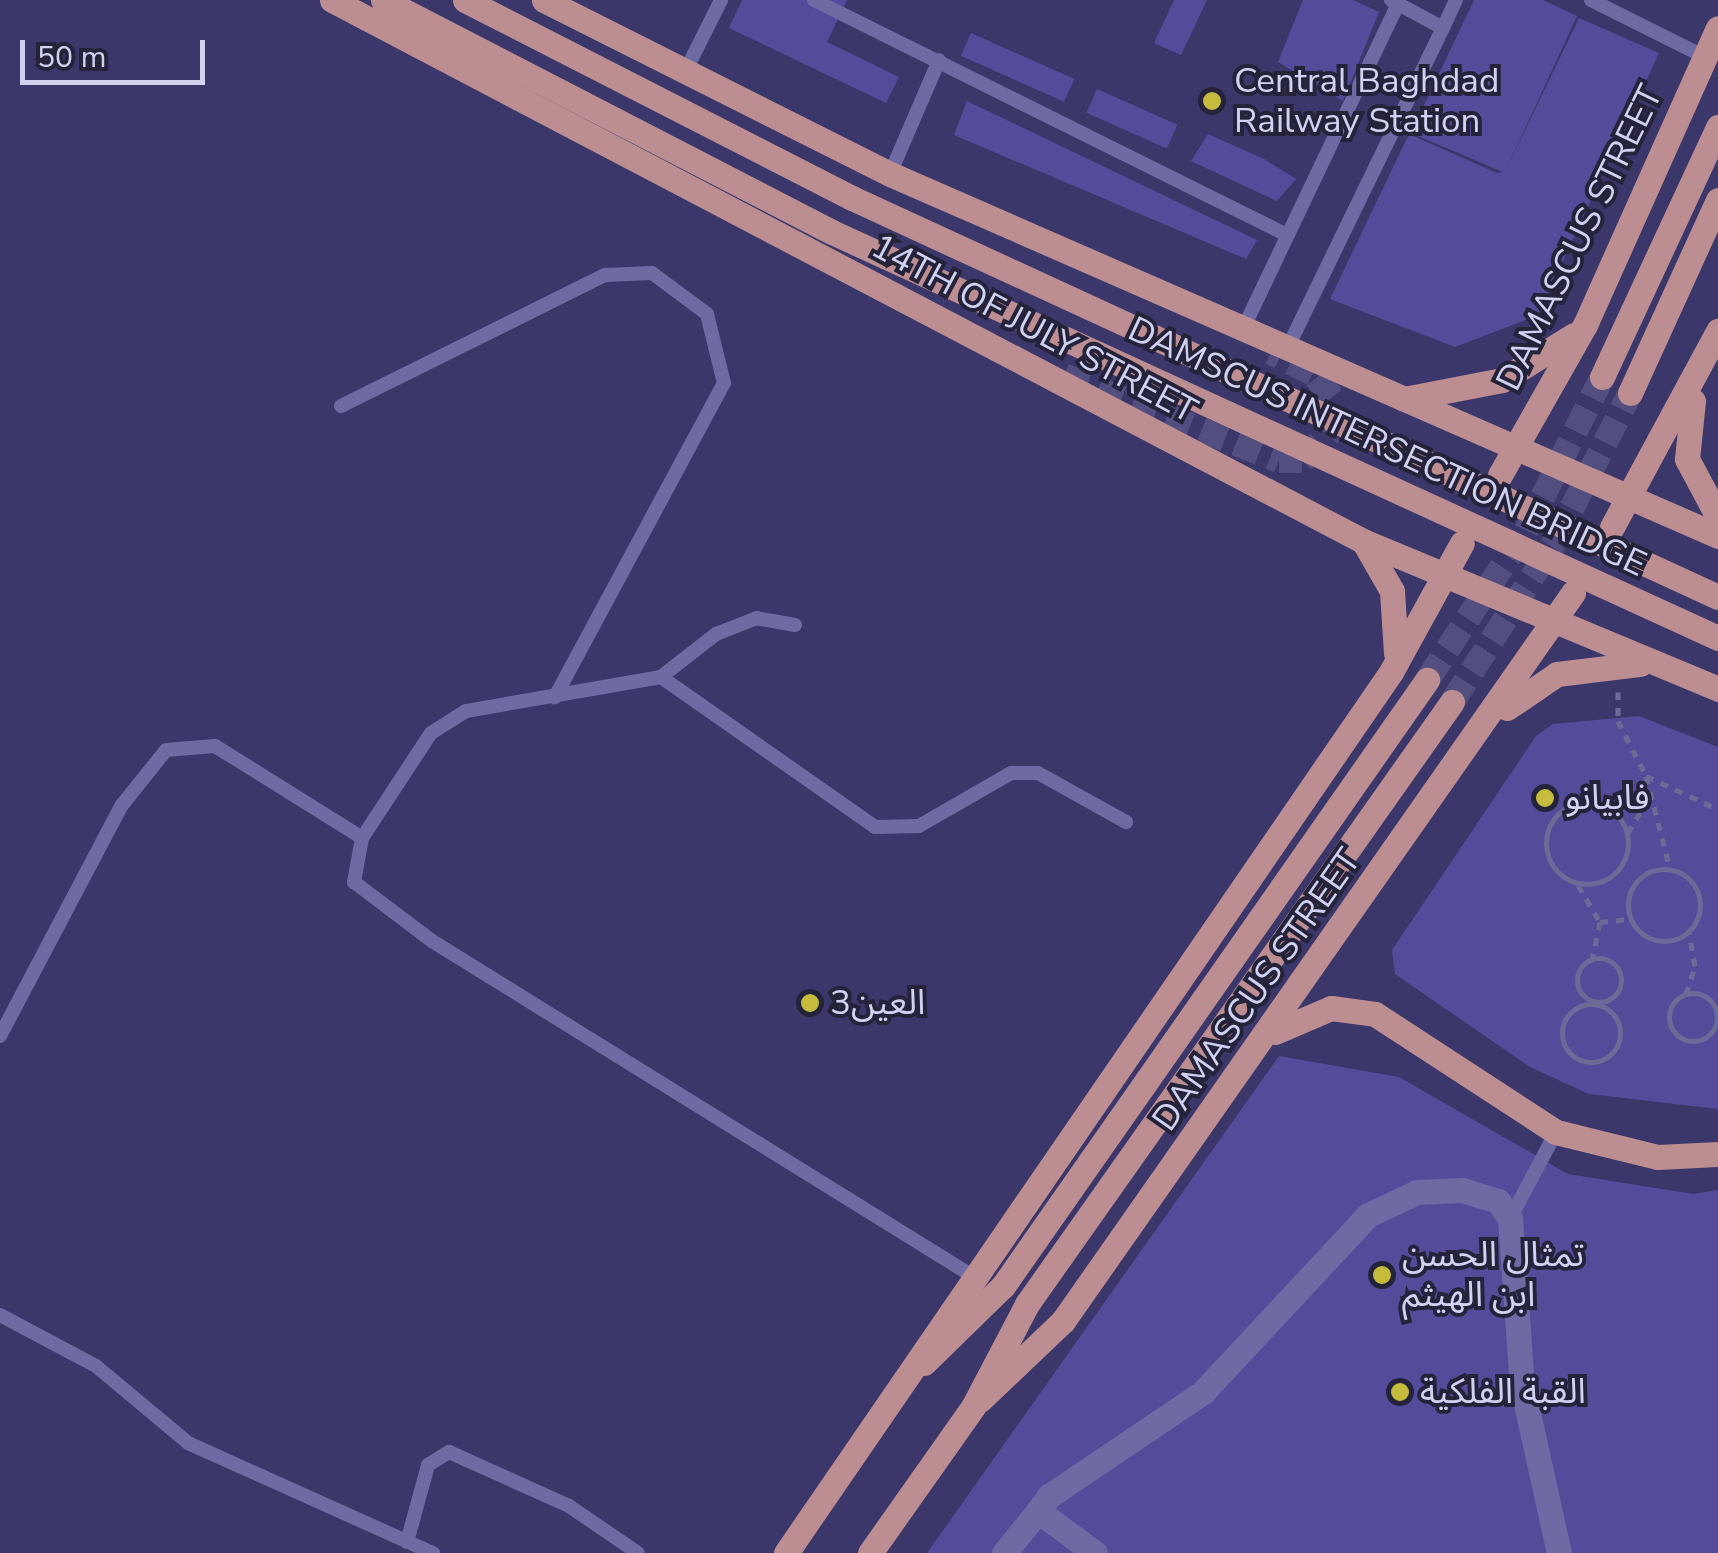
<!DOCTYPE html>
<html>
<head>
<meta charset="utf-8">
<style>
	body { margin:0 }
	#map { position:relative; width:1718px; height:1553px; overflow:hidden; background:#3b376b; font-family:"Nunito Sans","Noto Sans Arabic",sans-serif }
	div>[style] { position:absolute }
	.green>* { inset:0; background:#544c9a; transform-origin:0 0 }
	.primary-tunnel>* { height:25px; margin-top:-12.5px; transform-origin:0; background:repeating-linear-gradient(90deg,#524e7f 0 25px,transparent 0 37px) }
	.path>* { height:5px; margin-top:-2.5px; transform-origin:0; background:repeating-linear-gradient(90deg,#6c6a97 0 8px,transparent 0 16px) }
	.path>.ring { margin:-2.5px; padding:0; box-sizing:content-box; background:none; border:5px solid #6c6a97; border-radius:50% }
	.lane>* { height:14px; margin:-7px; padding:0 7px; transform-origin:7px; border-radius:7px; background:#6d6aa4 }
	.street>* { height:25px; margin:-12.5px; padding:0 12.5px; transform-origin:12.5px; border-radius:12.5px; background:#6d6aa4 }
	.primary>* { height:25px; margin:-12.5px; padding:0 12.5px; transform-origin:12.5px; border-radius:12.5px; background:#bc8e91 }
	.dots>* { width:28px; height:28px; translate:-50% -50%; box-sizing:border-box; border:5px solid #24233a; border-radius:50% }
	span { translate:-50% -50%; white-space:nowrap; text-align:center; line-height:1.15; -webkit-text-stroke:8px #24233a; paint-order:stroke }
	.poi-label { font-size:35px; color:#d1d1f1 }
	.left { translate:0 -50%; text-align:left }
	.street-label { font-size:35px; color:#d1d1f1 }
	.scale { position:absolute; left:20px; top:40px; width:185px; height:45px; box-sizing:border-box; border:5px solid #d1d1f1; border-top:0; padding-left:12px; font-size:30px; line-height:35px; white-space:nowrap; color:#d1d1f1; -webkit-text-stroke:8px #24233a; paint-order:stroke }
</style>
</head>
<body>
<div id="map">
	<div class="green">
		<div style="clip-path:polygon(742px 0,847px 0,827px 42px,899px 77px,886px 103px,729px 28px)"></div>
		<div style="clip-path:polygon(1174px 0,1207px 0,1181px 55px,1154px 43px)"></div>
		<div style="clip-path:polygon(1303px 0,1353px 0,1379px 12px,1343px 101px,1278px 62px)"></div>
		<div style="clip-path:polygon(1474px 0,1543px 0,1577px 16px,1505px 172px,1579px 18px,1659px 53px,1538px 315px,1455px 347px,1330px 299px,1409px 134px,1497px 173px,1503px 172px,1411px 133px)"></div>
		<div style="left:971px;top:33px;width:113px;height:25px;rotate:24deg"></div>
		<div style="left:1097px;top:89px;width:88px;height:26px;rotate:24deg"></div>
		<div style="clip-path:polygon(967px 101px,1257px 240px,1246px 259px,954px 135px)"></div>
		<div style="clip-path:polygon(1208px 134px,1264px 159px,1296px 179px,1277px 201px,1191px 161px)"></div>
		<div style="clip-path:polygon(1639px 716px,1718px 747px,1718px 1109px,1589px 1094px,1530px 1067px,1395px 974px,1392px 950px,1536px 736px,1553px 724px)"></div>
		<div style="clip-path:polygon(1279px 1056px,1399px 1077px,1568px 1174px,1693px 1194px,1718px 1190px,1718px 1553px,927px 1553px)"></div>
	</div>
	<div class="primary-tunnel">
		<div style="left:1064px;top:375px;width:231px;rotate:21.6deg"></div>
		<div style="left:1279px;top:460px;width:23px"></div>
		<div style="left:1302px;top:460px;width:40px;rotate:-45deg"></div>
		<div style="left:1330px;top:432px;width:35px;rotate:-87deg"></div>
		<div style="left:1332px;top:397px;width:31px;rotate:-128deg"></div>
		<div style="left:1313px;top:373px;width:47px;rotate:-153.4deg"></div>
		<div style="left:1427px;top:680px;width:180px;rotate:-56.6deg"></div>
		<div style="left:1526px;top:530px;width:171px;rotate:-63.6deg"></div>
		<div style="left:1452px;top:702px;width:191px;rotate:-57.4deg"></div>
		<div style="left:1555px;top:541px;width:166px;rotate:-63.1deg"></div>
	</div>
	<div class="path">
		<div style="left:1618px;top:692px;width:29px;rotate:90deg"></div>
		<div style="left:1618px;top:721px;width:62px;rotate:63deg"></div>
		<div style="left:1646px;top:776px;width:96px;rotate:75.5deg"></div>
		<div style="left:1646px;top:776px;width:79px;rotate:24.6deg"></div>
		<div class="ring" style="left:1546px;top:802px;width:77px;height:77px"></div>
		<div style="left:1628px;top:833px;width:45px;rotate:-59.5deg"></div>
		<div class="ring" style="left:1628px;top:869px;width:67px;height:67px"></div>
		<div style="left:1578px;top:885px;width:43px;rotate:59.3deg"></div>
		<div style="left:1600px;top:922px;width:38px;rotate:102deg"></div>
		<div style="left:1600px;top:922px;width:31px;rotate:-6deg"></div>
		<div class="ring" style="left:1577px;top:958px;width:39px;height:39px"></div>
		<div class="ring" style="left:1669px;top:993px;width:43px;height:43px"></div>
		<div style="left:1686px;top:994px;width:29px;rotate:-72deg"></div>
		<div style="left:1695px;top:966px;width:36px;rotate:-100deg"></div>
		<div class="ring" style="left:1562px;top:1004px;width:53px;height:53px"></div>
	</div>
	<div class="lane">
		<div style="left:814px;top:0;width:528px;rotate:26.42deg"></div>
		<div style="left:1391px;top:0;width:59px;rotate:28.3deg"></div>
		<div style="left:1443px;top:28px;width:31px;rotate:-65deg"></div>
		<div style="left:1591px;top:0;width:127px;rotate:26.6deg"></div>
		<div style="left:684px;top:74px;width:83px;rotate:-63.4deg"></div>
		<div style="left:890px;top:174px;width:124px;rotate:-66.7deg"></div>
		<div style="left:1243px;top:329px;width:360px;rotate:-64.5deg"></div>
		<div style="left:1288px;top:347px;width:355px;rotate:-64.1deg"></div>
		<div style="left:341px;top:406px;width:295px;rotate:-26.4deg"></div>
		<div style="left:605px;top:275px;width:47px;rotate:-2.4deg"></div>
		<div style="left:652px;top:273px;width:69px;rotate:36.7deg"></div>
		<div style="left:707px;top:314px;width:71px;rotate:76.2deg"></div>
		<div style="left:724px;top:383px;width:357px;rotate:118.3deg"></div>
		<div style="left:795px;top:625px;width:39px;rotate:-170deg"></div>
		<div style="left:757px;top:618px;width:44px;rotate:158.7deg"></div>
		<div style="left:716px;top:634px;width:70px;rotate:142deg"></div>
		<div style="left:661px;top:677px;width:198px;rotate:170.1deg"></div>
		<div style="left:466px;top:711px;width:41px;rotate:147.8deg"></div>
		<div style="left:431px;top:733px;width:126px;rotate:123.3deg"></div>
		<div style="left:362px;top:838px;width:45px;rotate:100.3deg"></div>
		<div style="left:354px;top:882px;width:98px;rotate:37.1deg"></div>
		<div style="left:432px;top:941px;width:634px;rotate:31.79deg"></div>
		<div style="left:661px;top:677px;width:261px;rotate:35deg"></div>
		<div style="left:875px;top:827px;width:44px;rotate:-1.3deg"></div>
		<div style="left:919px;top:826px;width:106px;rotate:-29.9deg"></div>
		<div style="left:1011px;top:773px;width:27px"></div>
		<div style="left:1038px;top:773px;width:101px;rotate:29.1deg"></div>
		<div style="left:0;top:1036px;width:261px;rotate:-62.2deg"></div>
		<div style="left:122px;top:805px;width:70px;rotate:-51.3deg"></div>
		<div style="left:166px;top:750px;width:49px;rotate:-4.7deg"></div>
		<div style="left:215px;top:746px;width:173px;rotate:32deg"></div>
		<div style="left:1510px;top:1219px;width:98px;rotate:-62.1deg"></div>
		<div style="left:0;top:1315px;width:109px;rotate:28deg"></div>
		<div style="left:96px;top:1366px;width:120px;rotate:39.9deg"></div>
		<div style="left:188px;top:1443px;width:269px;rotate:24.2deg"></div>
		<div style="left:407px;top:1542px;width:80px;rotate:-74.7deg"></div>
		<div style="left:428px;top:1465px;width:25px;rotate:-32deg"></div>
		<div style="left:449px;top:1452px;width:132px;rotate:24.2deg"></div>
		<div style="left:569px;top:1506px;width:83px;rotate:34.3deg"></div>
	</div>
	<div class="street">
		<div style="left:1004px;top:1553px;width:54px;rotate:-51deg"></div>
		<div style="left:1095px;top:1553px;width:71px;rotate:-143.6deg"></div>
		<div style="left:1038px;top:1511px;width:19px;rotate:-54deg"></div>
		<div style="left:1049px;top:1496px;width:186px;rotate:-34deg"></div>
		<div style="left:1203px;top:1392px;width:242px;rotate:-47deg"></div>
		<div style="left:1368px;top:1215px;width:54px;rotate:-25.1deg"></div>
		<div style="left:1417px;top:1192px;width:45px;rotate:-2.5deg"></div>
		<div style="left:1462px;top:1190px;width:38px;rotate:17deg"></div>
		<div style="left:1498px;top:1201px;width:22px;rotate:56deg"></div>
		<div style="left:1510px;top:1219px;width:167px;rotate:85.9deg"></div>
		<div style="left:1522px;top:1386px;width:171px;rotate:77.5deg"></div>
	</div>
	<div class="primary">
		<div style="left:332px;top:0;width:1164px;rotate:27.69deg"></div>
		<div style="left:1363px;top:541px;width:385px;rotate:22.6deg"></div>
		<div style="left:383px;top:0;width:505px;rotate:27.33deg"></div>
		<div style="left:832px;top:232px;width:975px;rotate:24.62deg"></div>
		<div style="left:465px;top:0;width:435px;rotate:27.1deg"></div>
		<div style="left:852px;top:198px;width:953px;rotate:24.74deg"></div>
		<div style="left:544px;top:0;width:387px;rotate:26.7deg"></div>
		<div style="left:890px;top:174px;width:904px;rotate:23.61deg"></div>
		<div style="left:1602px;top:377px;width:276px;rotate:-65.1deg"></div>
		<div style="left:1630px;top:393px;width:212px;rotate:-65.5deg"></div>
		<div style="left:1404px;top:399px;width:100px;rotate:-11deg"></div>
		<div style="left:1502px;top:380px;width:85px;rotate:-32deg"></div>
		<div style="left:1693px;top:401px;width:58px;rotate:95.9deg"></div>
		<div style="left:1687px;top:459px;width:66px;rotate:61.9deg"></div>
		<div style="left:1500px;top:475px;width:172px;rotate:-60.5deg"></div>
		<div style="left:1585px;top:325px;width:325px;rotate:-65.9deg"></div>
		<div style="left:1612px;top:527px;width:223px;rotate:-61.6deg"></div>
		<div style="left:1364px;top:542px;width:56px;rotate:60.3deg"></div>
		<div style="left:1392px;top:591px;width:62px;rotate:86.3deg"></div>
		<div style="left:1507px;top:708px;width:60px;rotate:-34.2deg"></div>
		<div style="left:1557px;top:674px;width:84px;rotate:-6.9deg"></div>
		<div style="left:1275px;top:1032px;width:61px;rotate:-23.2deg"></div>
		<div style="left:1331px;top:1008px;width:44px;rotate:7.8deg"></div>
		<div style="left:1375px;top:1014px;width:216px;rotate:33.1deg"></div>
		<div style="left:1556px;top:1132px;width:105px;rotate:13.8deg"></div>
		<div style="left:1658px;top:1157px;width:60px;rotate:-2.9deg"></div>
		<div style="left:924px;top:1363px;width:110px;rotate:-44.3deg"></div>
		<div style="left:1003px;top:1286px;width:740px;rotate:-55.02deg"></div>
		<div style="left:980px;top:1400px;width:115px;rotate:-43.6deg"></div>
		<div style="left:1063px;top:1321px;width:889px;rotate:-54.99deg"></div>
		<div style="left:786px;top:1553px;width:1069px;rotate:-55.52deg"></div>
		<div style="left:1391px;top:672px;width:147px;rotate:-61.2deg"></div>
		<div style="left:870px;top:1553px;width:179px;rotate:-54.8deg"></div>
		<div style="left:973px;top:1407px;width:116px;rotate:-62.3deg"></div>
		<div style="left:1027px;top:1304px;width:737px;rotate:-54.78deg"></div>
	</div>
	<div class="dots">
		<div style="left:1212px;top:101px;background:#c5bc3d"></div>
		<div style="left:1545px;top:798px;background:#c5bc3d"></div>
		<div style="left:810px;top:1003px;background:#c5bc3d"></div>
		<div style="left:1382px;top:1275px;background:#c5bc3d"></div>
		<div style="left:1400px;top:1392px;background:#c5bc3d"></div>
	</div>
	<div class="poi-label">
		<span class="left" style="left:1234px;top:101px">Central Baghdad<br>Railway Station</span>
		<span class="left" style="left:1565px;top:798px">فابيانو</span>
		<span class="left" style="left:830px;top:1003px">العين3</span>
		<span class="left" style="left:1402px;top:1275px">تمثال الحسن<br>ابن الهيثم</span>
		<span class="left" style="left:1420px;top:1392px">القبة الفلكية</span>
	</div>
	<div class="street-label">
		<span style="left:1580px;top:238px;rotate:-64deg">DAMASCUS STREET</span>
		<span style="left:1034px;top:329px;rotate:28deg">14TH OF JULY STREET</span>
		<span style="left:1387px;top:447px;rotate:25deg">DAMSCUS INTERSECTION BRIDGE</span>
		<span style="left:1257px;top:990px;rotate:-55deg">DAMASCUS STREET</span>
	</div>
	<div class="scale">50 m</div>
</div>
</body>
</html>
